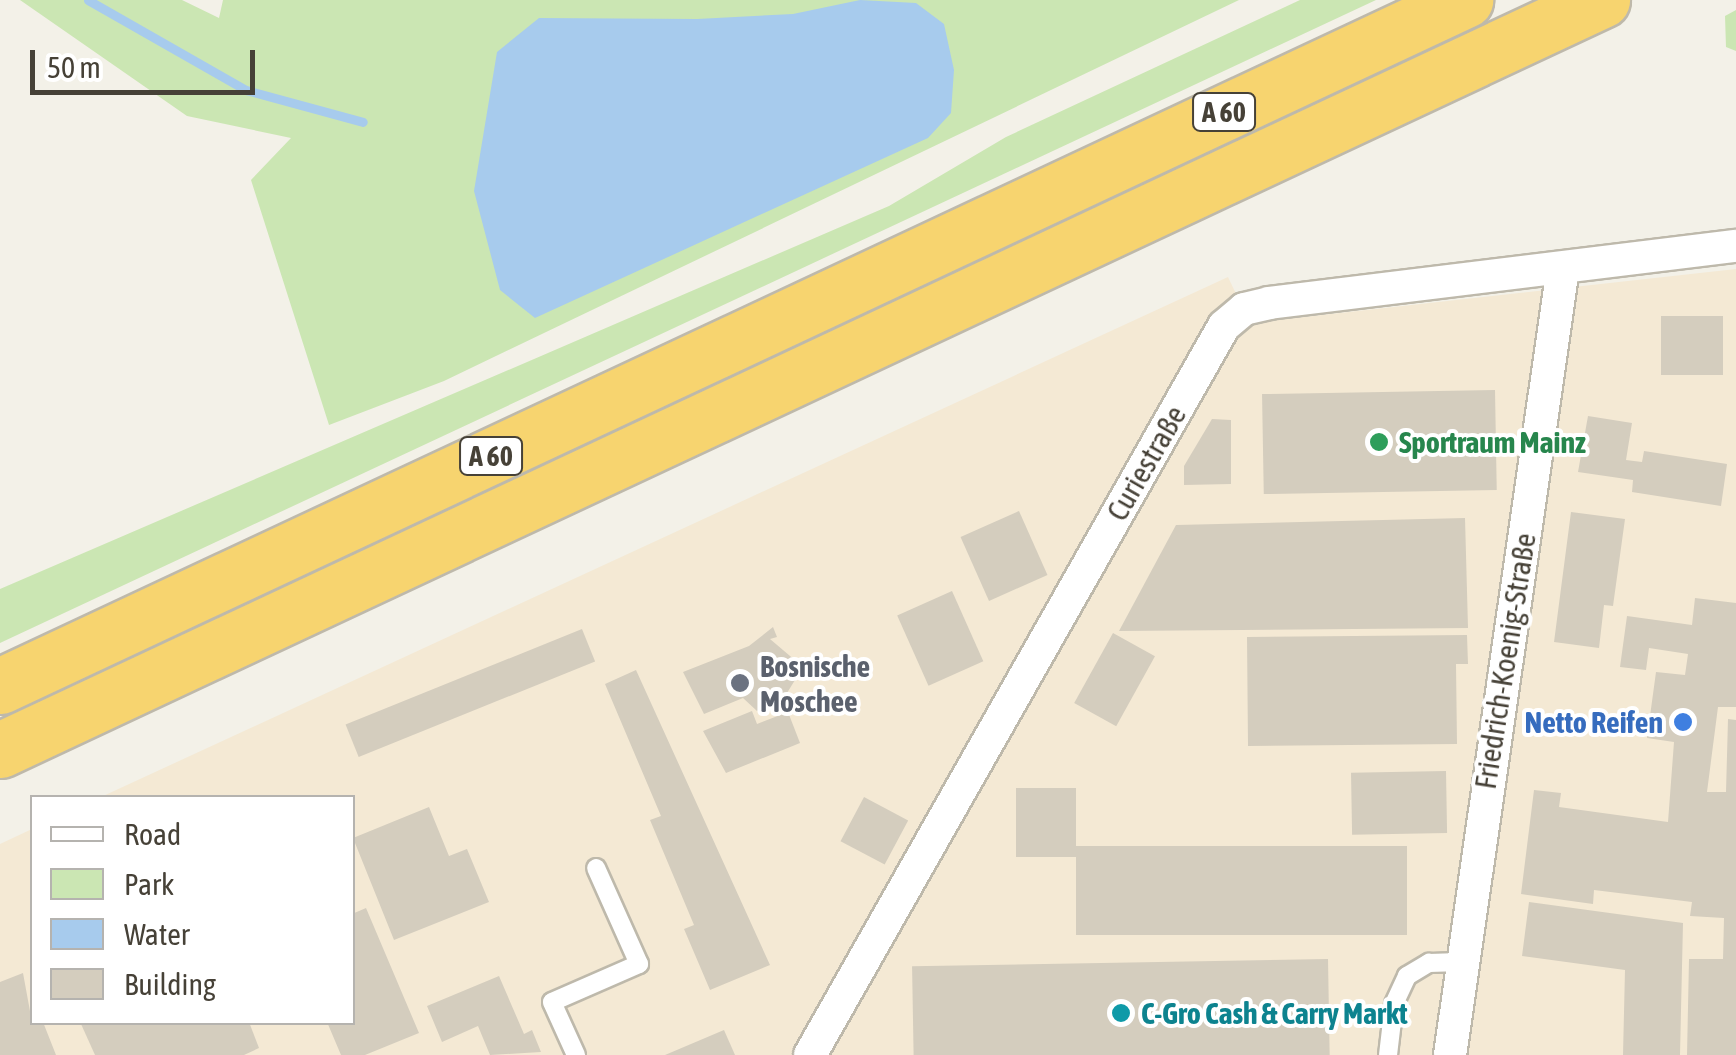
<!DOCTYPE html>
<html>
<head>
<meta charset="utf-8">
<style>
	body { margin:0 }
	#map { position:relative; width:1736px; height:1055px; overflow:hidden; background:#f3f1e8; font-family:"Asap Condensed",sans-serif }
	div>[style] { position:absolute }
	.commercial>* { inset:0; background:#f4e9d4 }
	.green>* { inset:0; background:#cbe6b3 }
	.water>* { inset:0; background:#a7cbed }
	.stream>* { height:9px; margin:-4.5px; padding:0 4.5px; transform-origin:4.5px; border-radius:4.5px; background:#a7cbed }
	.building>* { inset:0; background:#d4cdbe; transform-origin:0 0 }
	.roads { filter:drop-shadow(2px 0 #beb9ab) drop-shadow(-2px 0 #beb9ab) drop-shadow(0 2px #beb9ab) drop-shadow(0 -2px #beb9ab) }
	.service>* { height:18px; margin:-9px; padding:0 9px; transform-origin:9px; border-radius:9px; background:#fff }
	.minor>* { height:32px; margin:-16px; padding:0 16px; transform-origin:16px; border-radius:16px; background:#fff }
	.motorway>* { height:55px; margin:-27.5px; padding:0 27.5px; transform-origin:27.5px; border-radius:27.5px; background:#f7d46f }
	.dots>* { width:28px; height:28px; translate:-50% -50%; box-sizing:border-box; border:5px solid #fff; border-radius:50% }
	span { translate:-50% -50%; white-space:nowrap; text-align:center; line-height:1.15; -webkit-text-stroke:8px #fff; paint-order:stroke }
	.shield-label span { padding:2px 8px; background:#fff; border:2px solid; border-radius:8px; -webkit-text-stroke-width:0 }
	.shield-label { font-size:28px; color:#464137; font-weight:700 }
	.leisure-label { font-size:30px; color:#27864d; font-weight:700 }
	.left { translate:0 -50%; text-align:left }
	.street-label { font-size:30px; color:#464137 }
	.worship-label { font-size:30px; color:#5b616d; font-weight:700 }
	.shop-label { font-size:30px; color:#366cbe; font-weight:700 }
	.right { translate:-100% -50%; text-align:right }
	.culture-label { font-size:30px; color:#0d838f; font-weight:700 }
	.legend { position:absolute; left:30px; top:795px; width:325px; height:230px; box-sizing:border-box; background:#fff; border:2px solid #b5b3af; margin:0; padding:12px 18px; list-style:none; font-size:30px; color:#464137 }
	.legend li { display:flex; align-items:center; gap:20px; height:50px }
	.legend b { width:50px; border:2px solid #b5b3af }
	.scale { position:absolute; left:30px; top:50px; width:225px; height:45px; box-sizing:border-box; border:5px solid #464137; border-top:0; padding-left:12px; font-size:30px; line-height:35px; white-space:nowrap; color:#464137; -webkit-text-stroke:8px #fff; paint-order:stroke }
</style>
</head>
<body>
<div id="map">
	<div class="commercial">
		<div style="clip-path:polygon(1736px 269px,1736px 1055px,0 1055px,0 844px,32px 829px,32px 1022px,352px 1022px,352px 798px,101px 797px,1228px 277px,1250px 323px)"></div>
	</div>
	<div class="green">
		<div style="clip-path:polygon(20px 0,182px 0,219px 18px,223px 0,1239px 0,444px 381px,329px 425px,251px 180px,291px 138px,187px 116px)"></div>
		<div style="clip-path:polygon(1300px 0,1376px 0,0 643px,0 589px,889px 206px,1006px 137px)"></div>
		<div style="clip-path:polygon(1736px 10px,1736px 51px,1726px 47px,1725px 16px)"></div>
	</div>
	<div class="water">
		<div style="clip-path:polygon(860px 0,916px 3px,944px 24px,954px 70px,951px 113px,928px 138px,535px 318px,500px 290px,474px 191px,497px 52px,539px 18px,697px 19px,793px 14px)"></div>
	</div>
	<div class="stream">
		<div style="left:88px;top:0;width:182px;rotate:29.7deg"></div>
		<div style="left:246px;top:90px;width:121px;rotate:15.3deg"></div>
	</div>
	<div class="building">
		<div style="left:1661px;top:316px;width:62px;height:59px"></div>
		<div style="left:1495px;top:390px;width:100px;height:233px;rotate:89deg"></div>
		<div style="clip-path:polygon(1588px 416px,1632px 423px,1626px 460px,1642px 462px,1644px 451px,1727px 464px,1721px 506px,1632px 492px,1633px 480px,1578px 472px)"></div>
		<div style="clip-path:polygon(1212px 419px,1231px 420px,1231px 484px,1184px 485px,1184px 466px)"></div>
		<div style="left:1019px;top:511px;width:70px;height:64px;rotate:66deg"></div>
		<div style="clip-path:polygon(1571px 512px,1625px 519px,1613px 606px,1604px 605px,1599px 648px,1554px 642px)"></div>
		<div style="clip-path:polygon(1465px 518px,1468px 628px,1119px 631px,1176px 525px)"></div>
		<div style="left:952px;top:591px;width:77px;height:60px;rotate:66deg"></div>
		<div style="clip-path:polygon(1695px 598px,1736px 603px,1736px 707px,1718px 707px,1707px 792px,1726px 792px,1728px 719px,1736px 720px,1736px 1055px,1687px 1055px,1689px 959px,1723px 959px,1724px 918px,1690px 916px,1692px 902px,1594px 890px,1593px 904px,1521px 894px,1534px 790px,1561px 793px,1559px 807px,1668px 822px,1674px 742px,1647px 738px,1656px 672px,1685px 675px,1688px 654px,1649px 648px,1646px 670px,1620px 667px,1627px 616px,1692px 625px)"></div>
		<div style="clip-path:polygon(773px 627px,777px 637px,770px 639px,803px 667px,787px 693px,757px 711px,743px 698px,704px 714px,683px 672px,749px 646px)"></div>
		<div style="left:582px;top:629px;width:35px;height:255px;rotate:68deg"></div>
		<div style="left:1113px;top:633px;width:48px;height:80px;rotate:29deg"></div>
		<div style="clip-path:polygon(1467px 635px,1468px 664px,1456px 664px,1457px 744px,1248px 746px,1247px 637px)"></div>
		<div style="clip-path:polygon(636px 670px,770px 965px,710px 990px,684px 929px,694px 925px,650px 820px,661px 816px,605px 684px)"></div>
		<div style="clip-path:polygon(752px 711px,757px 724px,788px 712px,800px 743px,726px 773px,703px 731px)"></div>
		<div style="left:1446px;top:771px;width:62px;height:95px;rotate:89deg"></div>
		<div style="clip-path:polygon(1016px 788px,1076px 788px,1076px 846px,1407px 846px,1407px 935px,1076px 935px,1076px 857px,1016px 857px)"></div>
		<div style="left:864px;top:797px;width:50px;height:50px;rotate:28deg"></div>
		<div style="clip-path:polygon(429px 807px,449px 856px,467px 849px,489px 902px,394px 940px,353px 838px)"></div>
		<div style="clip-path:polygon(1529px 902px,1683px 923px,1680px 1055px,1623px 1055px,1625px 970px,1522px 956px)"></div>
		<div style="clip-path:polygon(366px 908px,419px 1033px,365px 1055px,341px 1055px,327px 1022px,352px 1022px,352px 914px)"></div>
		<div style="left:1328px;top:959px;width:96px;height:416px;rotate:89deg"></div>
		<div style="clip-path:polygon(23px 973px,32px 1022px,43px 1022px,56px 1055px,0 1055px,0 982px)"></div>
		<div style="clip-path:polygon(499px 976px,524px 1034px,532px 1030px,541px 1052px,490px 1055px,478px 1026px,442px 1042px,427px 1006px)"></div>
		<div style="clip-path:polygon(249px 1022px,259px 1048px,244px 1055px,95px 1055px,81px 1024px)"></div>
		<div style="clip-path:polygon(724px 1030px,735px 1055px,665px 1055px)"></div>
	</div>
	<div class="roads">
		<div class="service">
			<div style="left:576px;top:1055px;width:58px;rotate:-114.4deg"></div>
			<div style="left:552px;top:1002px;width:95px;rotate:-23.6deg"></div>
			<div style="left:639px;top:964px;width:105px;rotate:-114.1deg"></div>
			<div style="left:1388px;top:1055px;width:51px;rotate:-83.3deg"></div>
			<div style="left:1394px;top:1004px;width:31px;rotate:-65deg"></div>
			<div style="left:1407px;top:976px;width:26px;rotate:-31deg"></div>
			<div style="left:1429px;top:963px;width:31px;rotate:-2deg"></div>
		</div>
		<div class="minor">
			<div style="left:810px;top:1055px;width:838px;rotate:-60.41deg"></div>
			<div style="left:1224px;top:326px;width:26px;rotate:-40deg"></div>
			<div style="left:1244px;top:309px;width:26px;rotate:-13deg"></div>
			<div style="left:1269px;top:303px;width:470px;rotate:-7deg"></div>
			<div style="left:1450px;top:1055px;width:795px;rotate:-81.83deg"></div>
		</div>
		<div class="motorway">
			<div style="left:0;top:686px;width:1618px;rotate:-25.09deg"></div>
			<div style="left:0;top:750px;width:1769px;rotate:-25.09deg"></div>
		</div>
	</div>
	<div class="dots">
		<div style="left:1379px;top:442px;background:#2e9e5b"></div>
		<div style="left:740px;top:683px;background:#6b7280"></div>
		<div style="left:1683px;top:722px;background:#3f7fe0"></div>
		<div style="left:1121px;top:1013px;background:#0f9aa8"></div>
	</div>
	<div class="shield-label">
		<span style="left:1224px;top:112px">A 60</span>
		<span style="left:491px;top:456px">A 60</span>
	</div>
	<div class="leisure-label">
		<span class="left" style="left:1399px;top:442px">Sportraum Mainz</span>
	</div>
	<div class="street-label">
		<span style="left:1146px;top:463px;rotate:-60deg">Curiestraße</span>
		<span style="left:1505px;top:661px;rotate:-81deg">Friedrich-Koenig-Straße</span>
	</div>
	<div class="worship-label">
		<span class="left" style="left:760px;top:683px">Bosnische<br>Moschee</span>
	</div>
	<div class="shop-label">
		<span class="right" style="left:1663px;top:722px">Netto Reifen</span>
	</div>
	<div class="culture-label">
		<span class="left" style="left:1141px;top:1013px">C-Gro Cash &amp; Carry Markt</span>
	</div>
	<ul class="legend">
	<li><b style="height:12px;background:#fff"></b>Road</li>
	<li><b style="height:28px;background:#cbe6b3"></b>Park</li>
	<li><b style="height:28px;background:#a7cbed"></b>Water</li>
	<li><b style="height:28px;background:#d4cdbe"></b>Building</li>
	</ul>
	<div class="scale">50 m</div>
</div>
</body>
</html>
